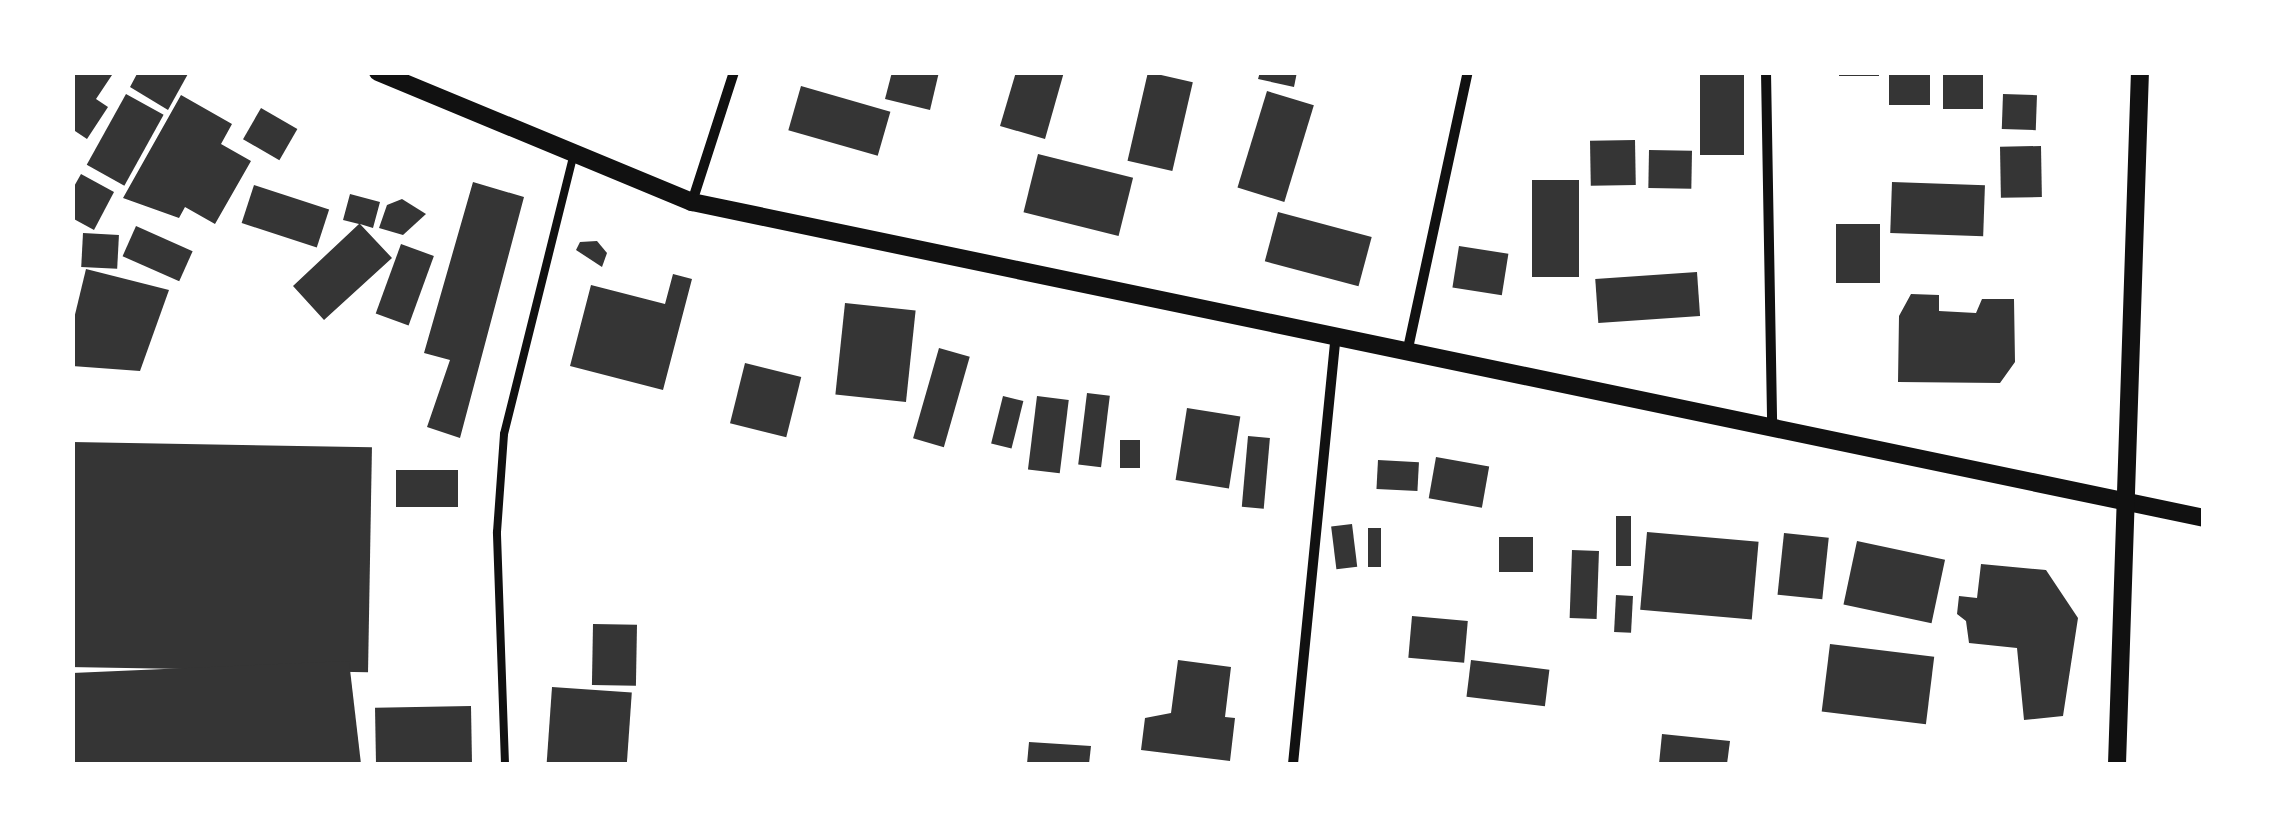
<!DOCTYPE html>
<html>
<head>
<meta charset="utf-8">
<style>
	body { margin:0 }
	#map { position:relative; width:2276px; height:837px; overflow:hidden; background:#fff; font-family:"Golos Text",sans-serif }
	div>[style] { position:absolute }
	.building>* { inset:0; background:#353535; transform-origin:0 0 }
	.service>* { height:8px; margin:-4px; padding:0 4px; transform-origin:4px; border-radius:4px; background:#111 }
	.minor>* { height:10px; margin:-5px; padding:0 5px; transform-origin:5px; border-radius:5px; background:#111 }
	.tertiary>* { height:18px; margin:-9px; padding:0 9px; transform-origin:9px; border-radius:9px; background:#111 }
	span { translate:-50% -50%; white-space:nowrap; text-align:center; line-height:1.15; -webkit-text-stroke:10px #fff; paint-order:stroke }
	.frame { position:absolute; inset:0; border:75px solid #fff; pointer-events:none }
</style>
</head>
<body>
<div id="map">
	<div class="building">
		<div style="clip-path:polygon(72px 72px,114px 72px,96px 99px,108px 107px,87px 139px,72px 129px)"></div>
		<div style="clip-path:polygon(138px 72px,189px 72px,168px 110px,130px 87px)"></div>
		<div style="clip-path:polygon(892px 72px,939px 72px,930px 110px,885px 99px)"></div>
		<div style="clip-path:polygon(1016px 72px,1064px 72px,1045px 139px,1000px 126px)"></div>
		<div style="left:1148px;top:72px;width:46px;height:91px;rotate:13deg"></div>
		<div style="clip-path:polygon(1260px 72px,1297px 72px,1294px 87px,1258px 79px)"></div>
		<div style="left:1700px;top:72px;width:44px;height:83px"></div>
		<div style="left:1839px;top:72px;width:40px;height:4px"></div>
		<div style="left:1889px;top:72px;width:41px;height:33px"></div>
		<div style="left:1943px;top:72px;width:40px;height:37px"></div>
		<div style="left:801px;top:86px;width:93px;height:46px;rotate:16deg"></div>
		<div style="left:1267px;top:91px;width:49px;height:101px;rotate:17deg"></div>
		<div style="left:126px;top:94px;width:43px;height:81px;rotate:29deg"></div>
		<div style="left:2003px;top:94px;width:34px;height:35px;rotate:2deg"></div>
		<div style="clip-path:polygon(181px 95px,232px 124px,221px 144px,251px 161px,215px 224px,185px 207px,179px 218px,123px 198px)"></div>
		<div style="left:261px;top:108px;width:42px;height:36px;rotate:30deg"></div>
		<div style="left:1635px;top:140px;width:45px;height:45px;rotate:89deg"></div>
		<div style="left:2041px;top:146px;width:51px;height:41px;rotate:89deg"></div>
		<div style="left:1649px;top:150px;width:43px;height:38px;rotate:1deg"></div>
		<div style="left:1038px;top:154px;width:98px;height:60px;rotate:14deg"></div>
		<div style="clip-path:polygon(81px 174px,114px 192px,94px 230px,72px 218px,72px 190px)"></div>
		<div style="left:1532px;top:180px;width:47px;height:97px"></div>
		<div style="clip-path:polygon(473px 182px,524px 197px,460px 438px,427px 427px,450px 360px,424px 353px)"></div>
		<div style="left:1892px;top:182px;width:93px;height:51px;rotate:2deg"></div>
		<div style="left:254px;top:185px;width:79px;height:40px;rotate:18deg"></div>
		<div style="clip-path:polygon(350px 194px,380px 202px,373px 228px,360px 224px,392px 258px,324px 320px,293px 286px,359px 224px,343px 220px)"></div>
		<div style="clip-path:polygon(402px 199px,426px 214px,403px 235px,379px 228px,387px 205px)"></div>
		<div style="left:1278px;top:212px;width:97px;height:51px;rotate:15deg"></div>
		<div style="left:1836px;top:224px;width:44px;height:59px"></div>
		<div style="left:136px;top:226px;width:62px;height:33px;rotate:24deg"></div>
		<div style="left:83px;top:233px;width:36px;height:34px;rotate:3deg"></div>
		<div style="clip-path:polygon(597px 241px,607px 253px,602px 267px,576px 250px,580px 242px)"></div>
		<div style="left:401px;top:244px;width:35px;height:74px;rotate:20deg"></div>
		<div style="left:1459px;top:246px;width:50px;height:42px;rotate:9deg"></div>
		<div style="clip-path:polygon(86px 269px,169px 290px,140px 371px,72px 366px,72px 327px)"></div>
		<div style="left:1697px;top:272px;width:44px;height:102px;rotate:86deg"></div>
		<div style="clip-path:polygon(673px 274px,692px 279px,663px 390px,570px 366px,591px 285px,665px 304px)"></div>
		<div style="clip-path:polygon(1911px 294px,1939px 295px,1939px 311px,1976px 313px,1982px 299px,2014px 299px,2015px 362px,2000px 383px,1898px 382px,1899px 316px)"></div>
		<div style="left:845px;top:303px;width:71px;height:92px;rotate:6deg"></div>
		<div style="left:939px;top:348px;width:32px;height:94px;rotate:16deg"></div>
		<div style="left:745px;top:363px;width:58px;height:62px;rotate:14deg"></div>
		<div style="left:1087px;top:393px;width:23px;height:72px;rotate:7deg"></div>
		<div style="left:1003px;top:396px;width:21px;height:49px;rotate:14deg"></div>
		<div style="left:1037px;top:396px;width:32px;height:74px;rotate:7deg"></div>
		<div style="left:1187px;top:408px;width:54px;height:73px;rotate:9deg"></div>
		<div style="left:1248px;top:436px;width:22px;height:71px;rotate:5deg"></div>
		<div style="left:1120px;top:440px;width:20px;height:28px"></div>
		<div style="left:72px;top:442px;width:300px;height:225px;rotate:1deg"></div>
		<div style="left:1436px;top:457px;width:54px;height:42px;rotate:10deg"></div>
		<div style="left:1378px;top:460px;width:41px;height:29px;rotate:3deg"></div>
		<div style="left:396px;top:470px;width:62px;height:37px"></div>
		<div style="left:1616px;top:516px;width:15px;height:50px"></div>
		<div style="left:1352px;top:524px;width:43px;height:21px;rotate:83deg"></div>
		<div style="left:1368px;top:528px;width:13px;height:39px"></div>
		<div style="left:1647px;top:532px;width:112px;height:78px;rotate:5deg"></div>
		<div style="left:1784px;top:533px;width:45px;height:62px;rotate:6deg"></div>
		<div style="left:1499px;top:537px;width:34px;height:35px"></div>
		<div style="left:1857px;top:541px;width:90px;height:65px;rotate:12deg"></div>
		<div style="left:1572px;top:550px;width:27px;height:68px;rotate:2deg"></div>
		<div style="clip-path:polygon(1981px 564px,2046px 570px,2078px 618px,2063px 716px,2024px 720px,2017px 648px,1969px 643px,1966px 621px,1957px 614px,1959px 596px,1977px 598px)"></div>
		<div style="left:1616px;top:595px;width:17px;height:37px;rotate:3deg"></div>
		<div style="left:1412px;top:616px;width:56px;height:42px;rotate:5deg"></div>
		<div style="left:593px;top:624px;width:44px;height:61px;rotate:1deg"></div>
		<div style="left:1830px;top:644px;width:105px;height:68px;rotate:7deg"></div>
		<div style="clip-path:polygon(1178px 660px,1231px 667px,1225px 717px,1235px 718px,1230px 761px,1141px 750px,1145px 718px,1171px 713px)"></div>
		<div style="left:1471px;top:660px;width:79px;height:37px;rotate:7deg"></div>
		<div style="clip-path:polygon(349px 661px,361px 764px,72px 764px,72px 673px)"></div>
		<div style="left:552px;top:687px;width:80px;height:77px;rotate:4deg"></div>
		<div style="left:471px;top:706px;width:58px;height:96px;rotate:89deg"></div>
		<div style="clip-path:polygon(1662px 734px,1730px 741px,1727px 764px,1659px 764px)"></div>
		<div style="clip-path:polygon(1029px 742px,1091px 746px,1089px 764px,1027px 764px)"></div>
	</div>
	<div class="service">
		<div style="left:505px;top:764px;width:232px;rotate:-92deg"></div>
		<div style="left:497px;top:532px;width:98px;rotate:-85.9deg"></div>
		<div style="left:504px;top:434px;width:289px;rotate:-76deg"></div>
	</div>
	<div class="minor">
		<div style="left:1766px;top:72px;width:358px;rotate:89deg"></div>
		<div style="left:692px;top:202px;width:137px;rotate:-72.1deg"></div>
		<div style="left:1407px;top:353px;width:288px;rotate:-77.8deg"></div>
		<div style="left:1293px;top:764px;width:426px;rotate:-84.3deg"></div>
	</div>
	<div class="tertiary">
		<div style="left:378px;top:72px;width:340px;rotate:22.5deg"></div>
		<div style="left:692px;top:202px;width:1545px;rotate:11.8deg"></div>
		<div style="left:2117px;top:764px;width:692px;rotate:-88.1deg"></div>
	</div>
	<div class="frame"></div>
</div>
</body>
</html>
